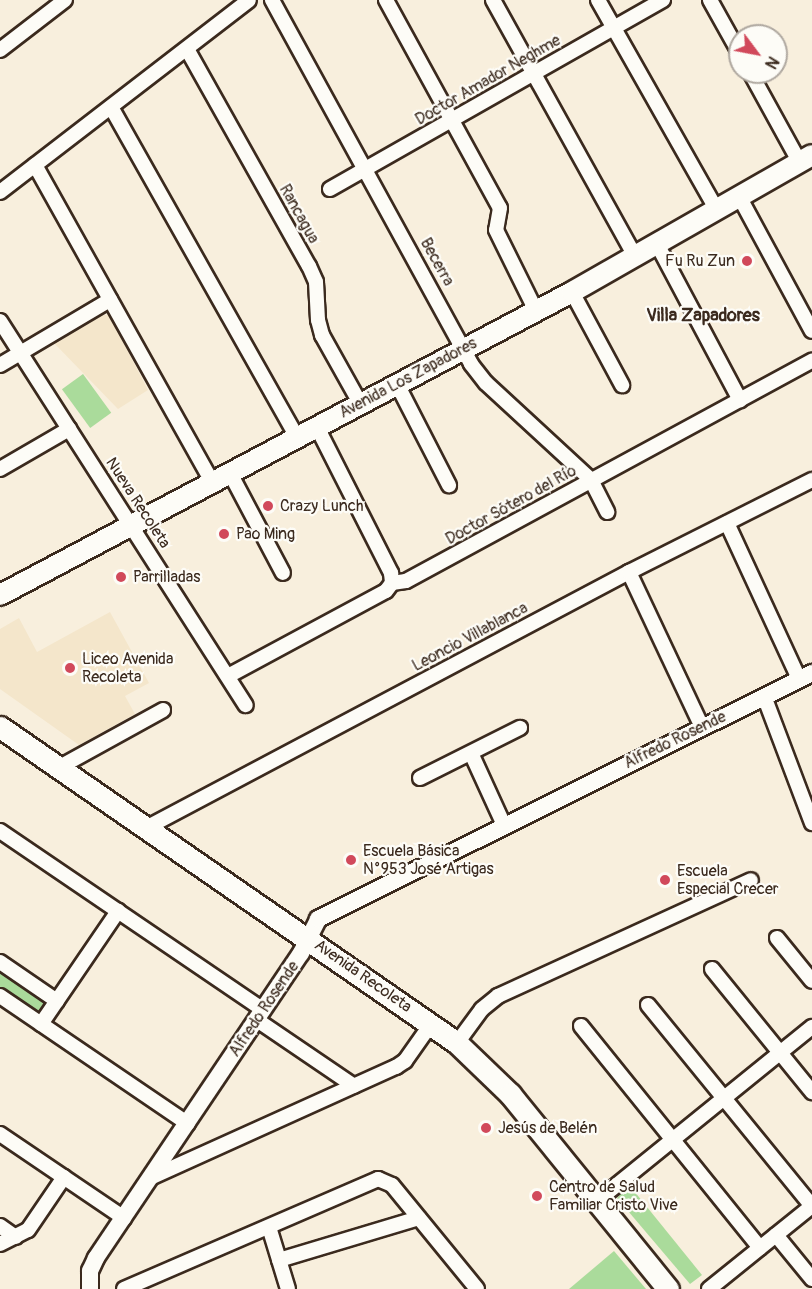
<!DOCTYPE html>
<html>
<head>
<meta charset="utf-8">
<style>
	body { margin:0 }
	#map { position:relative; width:812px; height:1289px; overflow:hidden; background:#f8efdd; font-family:Pangolin,sans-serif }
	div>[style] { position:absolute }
	.built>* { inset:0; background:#f4e6cb }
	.green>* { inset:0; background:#aadb9b; transform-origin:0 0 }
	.roads { filter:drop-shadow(2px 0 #3b2a1e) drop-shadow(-2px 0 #3b2a1e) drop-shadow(0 2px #3b2a1e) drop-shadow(0 -2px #3b2a1e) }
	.minor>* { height:14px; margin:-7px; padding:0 7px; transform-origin:7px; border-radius:7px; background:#fdfcf7 }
	.tertiary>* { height:16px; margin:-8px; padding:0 8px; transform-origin:8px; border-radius:8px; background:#fdfcf7 }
	.secondary>* { height:20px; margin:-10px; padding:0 10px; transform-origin:10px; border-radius:10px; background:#fdfcf7 }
	.primary>* { height:21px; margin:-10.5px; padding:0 10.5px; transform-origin:10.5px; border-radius:10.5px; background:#fdfcf7 }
	.dots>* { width:16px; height:16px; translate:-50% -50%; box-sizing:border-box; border:3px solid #fdfcf7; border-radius:50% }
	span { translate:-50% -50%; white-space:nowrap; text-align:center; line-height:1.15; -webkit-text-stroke:4.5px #fdfcf7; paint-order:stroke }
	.street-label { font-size:16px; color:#3b2a1e }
	.poi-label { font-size:16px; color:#3b2a1e }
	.right { translate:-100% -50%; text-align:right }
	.left { translate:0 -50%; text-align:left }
	.neighbourhood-label { font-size:18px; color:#3b2a1e; font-weight:700 }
	.north { position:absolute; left:728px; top:24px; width:60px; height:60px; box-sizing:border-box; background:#fdfcf7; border:2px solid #afa8a0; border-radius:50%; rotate:122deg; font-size:16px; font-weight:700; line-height:24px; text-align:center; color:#3b2a1e }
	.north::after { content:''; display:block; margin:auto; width:21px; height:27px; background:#d1495b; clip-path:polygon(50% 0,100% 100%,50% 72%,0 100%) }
</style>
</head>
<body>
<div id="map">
	<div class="built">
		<div style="clip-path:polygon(101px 315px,109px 315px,148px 390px,118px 409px,53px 342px)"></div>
		<div style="clip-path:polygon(110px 612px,149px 683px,125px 696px,135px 714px,79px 745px,0 689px,0 629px,19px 618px,37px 652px)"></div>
	</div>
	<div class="green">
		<div style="left:83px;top:374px;width:48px;height:26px;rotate:54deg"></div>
		<div style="clip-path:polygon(0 967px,48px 999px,50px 1006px,42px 1018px,0 990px)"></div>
		<div style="clip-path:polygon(630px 1186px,702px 1275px,690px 1284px,617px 1198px)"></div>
		<div style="clip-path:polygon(614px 1251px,646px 1289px,569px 1289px)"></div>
	</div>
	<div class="roads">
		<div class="minor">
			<div style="left:272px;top:0;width:415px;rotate:61.3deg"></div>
			<div style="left:471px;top:364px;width:24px;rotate:52deg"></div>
			<div style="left:486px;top:383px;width:143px;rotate:42.7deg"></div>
			<div style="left:591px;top:480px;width:36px;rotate:63deg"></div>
			<div style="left:386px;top:0;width:237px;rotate:61.3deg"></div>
			<div style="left:500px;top:208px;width:22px;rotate:100deg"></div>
			<div style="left:496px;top:230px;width:90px;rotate:63.7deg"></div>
			<div style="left:493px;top:0;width:293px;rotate:61deg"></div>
			<div style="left:598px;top:0;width:241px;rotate:60.5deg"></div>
			<div style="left:710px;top:0;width:62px;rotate:60.9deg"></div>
			<div style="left:187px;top:49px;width:249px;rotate:60.7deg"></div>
			<div style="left:309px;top:266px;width:17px;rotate:66deg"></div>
			<div style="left:316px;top:282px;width:38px;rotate:87deg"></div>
			<div style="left:318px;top:320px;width:16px;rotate:75deg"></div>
			<div style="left:322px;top:335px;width:78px;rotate:60.8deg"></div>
			<div style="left:0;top:50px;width:82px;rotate:-37.6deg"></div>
			<div style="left:750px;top:72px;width:104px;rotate:61.2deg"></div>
			<div style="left:111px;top:107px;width:379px;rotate:60.6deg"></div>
			<div style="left:35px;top:165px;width:363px;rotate:60.8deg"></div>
			<div style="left:330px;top:189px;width:383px;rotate:-29.6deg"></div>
			<div style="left:0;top:192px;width:314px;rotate:-37.6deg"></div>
			<div style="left:740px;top:198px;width:151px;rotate:61.6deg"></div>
			<div style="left:657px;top:244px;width:177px;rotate:62deg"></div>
			<div style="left:572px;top:292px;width:106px;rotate:61.7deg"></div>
			<div style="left:0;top:321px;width:456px;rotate:57.4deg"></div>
			<div style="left:0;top:365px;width:128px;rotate:-30.6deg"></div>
			<div style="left:397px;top:384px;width:114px;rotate:62.8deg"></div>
			<div style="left:317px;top:427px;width:164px;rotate:63.1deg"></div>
			<div style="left:391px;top:573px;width:10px;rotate:84deg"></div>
			<div style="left:0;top:469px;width:80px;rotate:-30.1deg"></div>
			<div style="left:230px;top:473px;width:113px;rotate:62.1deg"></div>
			<div style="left:727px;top:523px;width:172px;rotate:65.2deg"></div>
			<div style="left:629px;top:572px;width:171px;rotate:64.8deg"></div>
			<div style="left:392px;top:583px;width:14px;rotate:-8deg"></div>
			<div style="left:406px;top:581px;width:462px;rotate:-28.5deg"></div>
			<div style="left:228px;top:676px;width:179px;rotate:-28.3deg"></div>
			<div style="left:386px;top:591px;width:10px;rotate:-53deg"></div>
			<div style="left:764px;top:696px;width:136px;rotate:69.3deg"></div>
			<div style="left:471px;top:753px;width:79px;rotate:65.4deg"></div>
			<div style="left:58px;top:768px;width:120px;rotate:-28.9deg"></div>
			<div style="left:420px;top:778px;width:112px;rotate:-26.6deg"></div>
			<div style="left:146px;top:828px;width:547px;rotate:-27.92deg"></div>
			<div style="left:629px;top:572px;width:205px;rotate:-26.7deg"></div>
			<div style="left:0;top:831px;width:318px;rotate:34.2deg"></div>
			<div style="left:777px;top:938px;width:55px;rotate:50.9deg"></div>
			<div style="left:0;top:962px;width:69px;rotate:34.4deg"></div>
			<div style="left:712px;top:969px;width:159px;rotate:50.9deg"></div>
			<div style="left:0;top:996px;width:227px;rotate:34.2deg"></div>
			<div style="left:648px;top:1005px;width:259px;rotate:50.8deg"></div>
			<div style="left:257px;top:1020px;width:117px;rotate:34.2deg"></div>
			<div style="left:41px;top:1024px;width:137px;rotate:-55.7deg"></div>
			<div style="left:581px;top:1026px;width:285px;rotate:51.1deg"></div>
			<div style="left:457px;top:1043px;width:42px;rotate:-53.7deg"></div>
			<div style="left:482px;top:1009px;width:21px;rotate:-39deg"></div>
			<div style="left:498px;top:996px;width:278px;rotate:-24.6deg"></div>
			<div style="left:0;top:1134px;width:150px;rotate:34.1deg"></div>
			<div style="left:152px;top:1177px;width:268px;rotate:-24.3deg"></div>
			<div style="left:396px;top:1067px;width:11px;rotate:-34deg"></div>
			<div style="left:405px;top:1061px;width:45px;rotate:-54.9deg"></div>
			<div style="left:597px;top:1201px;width:277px;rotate:-39deg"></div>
			<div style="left:0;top:1226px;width:19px;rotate:35deg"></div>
			<div style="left:269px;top:1227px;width:65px;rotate:73deg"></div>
			<div style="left:776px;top:1235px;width:57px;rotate:50.7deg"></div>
			<div style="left:0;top:1244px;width:31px;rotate:-27deg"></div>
			<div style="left:28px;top:1230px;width:64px;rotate:-55.8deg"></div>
			<div style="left:279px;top:1260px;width:146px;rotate:-16.7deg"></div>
			<div style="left:124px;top:1289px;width:277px;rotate:-23.4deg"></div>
			<div style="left:378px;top:1179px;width:15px;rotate:23deg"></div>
			<div style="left:392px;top:1185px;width:134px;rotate:50.7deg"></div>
			<div style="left:709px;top:1289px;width:132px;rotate:-38.9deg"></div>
		</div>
		<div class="tertiary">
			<div style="left:90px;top:1289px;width:18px;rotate:-90deg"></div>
			<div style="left:90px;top:1271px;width:14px;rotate:-65deg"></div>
			<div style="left:96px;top:1258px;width:367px;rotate:-56.1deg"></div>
			<div style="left:301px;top:953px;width:38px;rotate:-63deg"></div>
			<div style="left:318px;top:919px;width:552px;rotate:-26.47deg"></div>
		</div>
		<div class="secondary">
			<div style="left:0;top:595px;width:647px;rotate:-27.91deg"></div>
			<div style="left:572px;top:292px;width:276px;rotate:-29.7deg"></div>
		</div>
		<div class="primary">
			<div style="left:0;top:727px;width:556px;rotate:34.66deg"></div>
			<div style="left:457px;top:1043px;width:74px;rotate:43.9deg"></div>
			<div style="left:510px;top:1094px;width:251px;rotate:51deg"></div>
		</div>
	</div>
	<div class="dots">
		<div style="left:747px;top:261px;background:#d1495b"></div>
		<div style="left:268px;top:506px;background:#d1495b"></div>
		<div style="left:224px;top:534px;background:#d1495b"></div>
		<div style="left:121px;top:577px;background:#d1495b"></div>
		<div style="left:70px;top:668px;background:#d1495b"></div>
		<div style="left:351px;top:860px;background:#d1495b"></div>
		<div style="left:665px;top:880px;background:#d1495b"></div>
		<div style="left:486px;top:1128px;background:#d1495b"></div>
		<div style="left:537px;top:1196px;background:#d1495b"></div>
	</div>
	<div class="street-label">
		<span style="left:488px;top:80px;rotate:-30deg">Doctor Amador Neghme</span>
		<span style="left:299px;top:214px;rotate:61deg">Rancagua</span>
		<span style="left:437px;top:262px;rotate:61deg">Becerra</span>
		<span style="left:408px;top:378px;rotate:-28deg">Avenida Los Zapadores</span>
		<span style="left:138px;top:503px;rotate:57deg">Nueva Recoleta</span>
		<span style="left:511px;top:505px;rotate:-29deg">Doctor Sótero del Río</span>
		<span style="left:470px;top:637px;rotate:-28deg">Leoncio Villablanca</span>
		<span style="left:675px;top:740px;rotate:-26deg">Alfredo Rosende</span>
		<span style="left:363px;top:976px;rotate:35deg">Avenida Recoleta</span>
		<span style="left:264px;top:1009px;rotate:-56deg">Alfredo Rosende</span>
	</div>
	<div class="poi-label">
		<span class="right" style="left:735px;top:261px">Fu Ru Zun</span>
		<span class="left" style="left:280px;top:506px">Crazy Lunch</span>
		<span class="left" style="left:236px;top:534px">Pao Ming</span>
		<span class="left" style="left:133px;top:577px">Parrilladas</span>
		<span class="left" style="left:82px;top:668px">Liceo Avenida<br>Recoleta</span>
		<span class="left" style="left:363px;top:860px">Escuela Básica<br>N°953 José Artigas</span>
		<span class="left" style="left:677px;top:880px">Escuela<br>Especial Crecer</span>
		<span class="left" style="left:498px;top:1128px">Jesús de Belén</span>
		<span class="left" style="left:549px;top:1196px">Centro de Salud<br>Familiar Cristo Vive</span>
	</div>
	<div class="neighbourhood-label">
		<span style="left:703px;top:316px">Villa Zapadores</span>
	</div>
	<div class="north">N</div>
</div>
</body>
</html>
